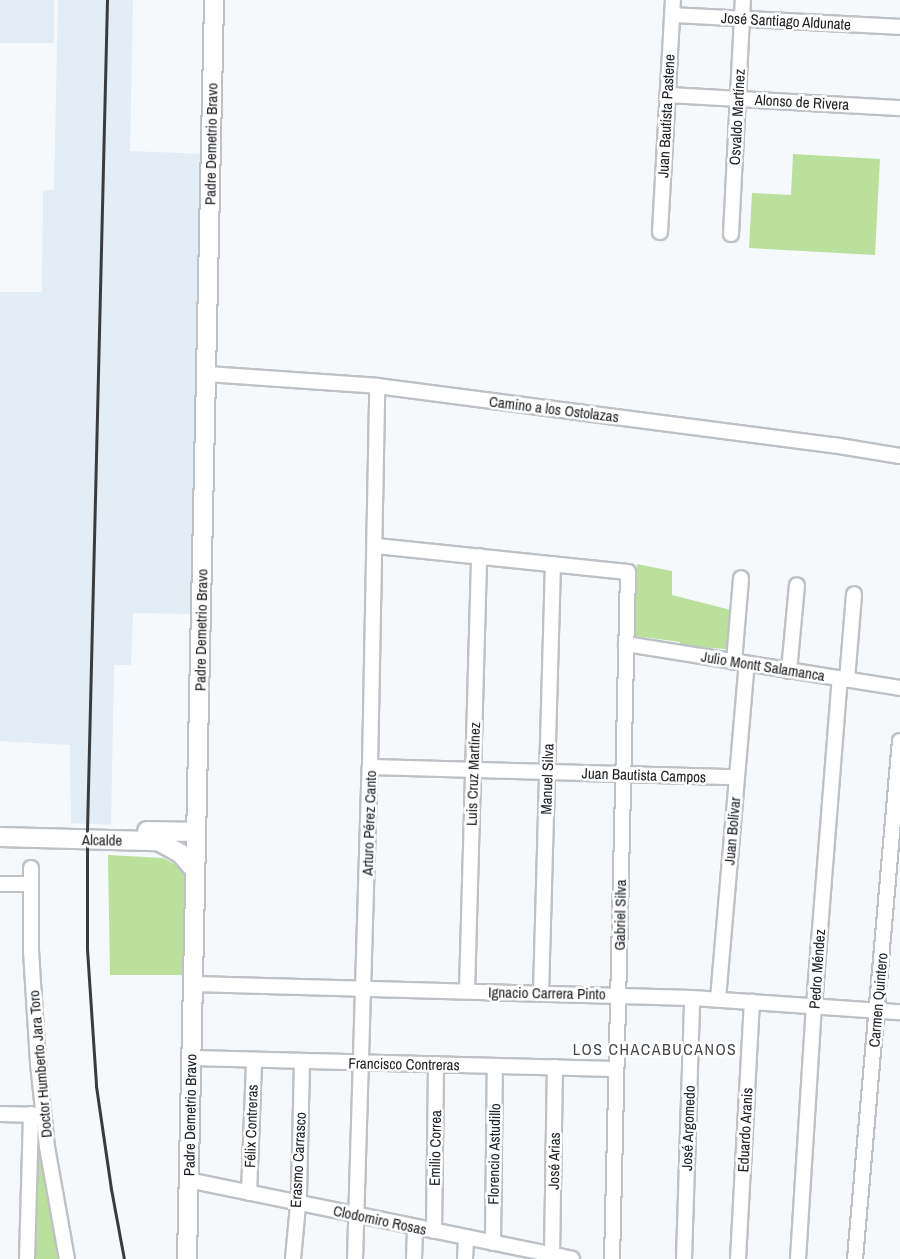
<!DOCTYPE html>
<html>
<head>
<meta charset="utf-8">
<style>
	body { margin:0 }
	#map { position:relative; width:900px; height:1259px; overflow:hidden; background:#f5f9fc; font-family:"Archivo Narrow",sans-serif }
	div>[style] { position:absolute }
	.built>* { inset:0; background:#e2edf6; transform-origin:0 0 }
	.green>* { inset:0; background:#bbe09b }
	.roads { filter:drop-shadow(2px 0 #bec2c6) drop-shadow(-2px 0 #bec2c6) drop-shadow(0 2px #bec2c6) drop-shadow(0 -2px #bec2c6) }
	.street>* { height:14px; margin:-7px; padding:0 7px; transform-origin:7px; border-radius:7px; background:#fff }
	.secondary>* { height:18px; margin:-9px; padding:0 9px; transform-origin:9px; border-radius:9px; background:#fff }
	.rail>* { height:3px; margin:-1.5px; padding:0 1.5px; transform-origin:1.5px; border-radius:1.5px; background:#3a3b3d }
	span { translate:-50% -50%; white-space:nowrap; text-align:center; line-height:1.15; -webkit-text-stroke:5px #fff; paint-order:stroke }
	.street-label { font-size:15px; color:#212224 }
	.neighbourhood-label { font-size:16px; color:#44474a; letter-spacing:1.5px }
</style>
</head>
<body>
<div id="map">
	<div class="built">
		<div style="left:0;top:0;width:54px;height:43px"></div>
		<div style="clip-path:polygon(58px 0,133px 0,130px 151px,205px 154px,195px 614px,133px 613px,131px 665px,114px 665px,111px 825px,71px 823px,70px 745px,0 741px,0 292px,42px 292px,43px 191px,54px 190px)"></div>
	</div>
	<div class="green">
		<div style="clip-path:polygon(793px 154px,880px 159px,875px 255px,749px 248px,752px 193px,791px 195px)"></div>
		<div style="clip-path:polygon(637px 564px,672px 571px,672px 595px,731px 610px,726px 649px,680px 646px,680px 642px,635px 636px)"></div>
		<div style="clip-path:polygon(108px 855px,163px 858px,185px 870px,195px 881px,197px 975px,110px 975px)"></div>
		<div style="clip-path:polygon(34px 1143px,42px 1143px,63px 1259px,32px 1259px)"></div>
	</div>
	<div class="roads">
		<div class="street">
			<div style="left:672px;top:15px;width:228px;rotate:3deg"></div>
			<div style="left:667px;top:95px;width:233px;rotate:3.2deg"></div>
			<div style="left:660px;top:232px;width:232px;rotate:-86.8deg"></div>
			<div style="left:731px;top:234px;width:234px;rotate:-87.1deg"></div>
			<div style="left:207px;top:374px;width:170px;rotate:4deg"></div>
			<div style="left:377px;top:386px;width:460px;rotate:7.4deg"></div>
			<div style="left:833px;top:445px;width:68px;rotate:9.3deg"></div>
			<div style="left:376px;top:546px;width:253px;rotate:5.9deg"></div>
			<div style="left:628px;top:572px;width:687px;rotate:91.33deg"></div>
			<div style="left:626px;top:644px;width:278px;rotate:9.1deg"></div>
			<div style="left:734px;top:662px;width:84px;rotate:-85.2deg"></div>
			<div style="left:789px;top:671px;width:86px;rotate:-84.7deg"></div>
			<div style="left:847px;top:680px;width:86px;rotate:-85.3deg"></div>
			<div style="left:370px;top:767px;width:367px;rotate:1.6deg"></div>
			<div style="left:31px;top:868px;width:83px;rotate:90deg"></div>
			<div style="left:31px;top:951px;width:112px;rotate:86.4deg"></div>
			<div style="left:38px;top:1063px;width:84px;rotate:83.9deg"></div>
			<div style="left:47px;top:1147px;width:114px;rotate:79.9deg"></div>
			<div style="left:0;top:884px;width:31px"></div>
			<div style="left:194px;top:984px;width:498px;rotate:1.6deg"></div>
			<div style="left:692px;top:998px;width:208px;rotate:3.9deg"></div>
			<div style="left:467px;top:991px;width:435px;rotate:-88.4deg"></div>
			<div style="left:541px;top:993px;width:429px;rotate:-88.4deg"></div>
			<div style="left:718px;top:999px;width:336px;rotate:-85.1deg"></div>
			<div style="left:191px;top:1058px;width:425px;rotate:1.5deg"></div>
			<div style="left:0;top:1114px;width:40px;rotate:1.4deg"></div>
			<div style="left:188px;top:1180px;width:392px;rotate:11.6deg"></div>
			<div style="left:249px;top:1193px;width:133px;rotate:-87.8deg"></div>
			<div style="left:434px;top:1231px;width:167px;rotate:-89.3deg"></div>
			<div style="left:493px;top:1243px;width:177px;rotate:-89.4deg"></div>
			<div style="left:552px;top:1255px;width:188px;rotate:-89.1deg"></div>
			<div style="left:27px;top:1259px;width:145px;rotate:-88.4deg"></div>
			<div style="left:293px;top:1259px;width:65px;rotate:-84.7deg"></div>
			<div style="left:299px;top:1194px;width:133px;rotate:-88.7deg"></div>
			<div style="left:355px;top:1259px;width:492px;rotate:-88.3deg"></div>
			<div style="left:370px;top:767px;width:381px;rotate:-88.9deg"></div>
			<div style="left:414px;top:1259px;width:32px;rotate:-88deg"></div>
			<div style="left:465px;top:1259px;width:22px;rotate:-87deg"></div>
			<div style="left:684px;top:1259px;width:261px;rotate:-88.2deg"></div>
			<div style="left:738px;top:1259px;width:258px;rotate:-86.9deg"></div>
			<div style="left:798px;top:1259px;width:254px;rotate:-86.4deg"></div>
			<div style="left:814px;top:1006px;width:328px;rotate:-85.5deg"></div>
			<div style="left:855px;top:1259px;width:520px;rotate:-85.04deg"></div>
		</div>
		<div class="secondary">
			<div style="left:147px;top:831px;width:49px;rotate:1.2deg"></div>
			<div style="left:0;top:837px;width:158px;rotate:1.5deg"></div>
			<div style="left:158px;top:841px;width:26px;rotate:29deg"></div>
			<div style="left:181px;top:854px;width:20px;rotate:49deg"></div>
			<div style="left:187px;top:1259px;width:1259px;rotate:-88.77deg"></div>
		</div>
	</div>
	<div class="rail">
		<div style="left:107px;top:0;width:830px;rotate:91.38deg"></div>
		<div style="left:87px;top:830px;width:119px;rotate:90deg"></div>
		<div style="left:87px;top:949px;width:137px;rotate:86.2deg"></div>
		<div style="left:96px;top:1086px;width:104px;rotate:81.7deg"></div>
		<div style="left:111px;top:1189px;width:71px;rotate:79.5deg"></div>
	</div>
	<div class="street-label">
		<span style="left:786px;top:21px;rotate:3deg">José Santiago Aldunate</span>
		<span style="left:802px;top:102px;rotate:3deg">Alonso de Rivera</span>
		<span style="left:666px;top:116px;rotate:-87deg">Juan Bautista Pastene</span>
		<span style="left:737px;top:117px;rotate:-87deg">Osvaldo Martínez</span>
		<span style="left:211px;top:144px;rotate:-89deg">Padre Demetrio Bravo</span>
		<span style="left:554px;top:409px;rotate:7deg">Camino a los Ostolazas</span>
		<span style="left:201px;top:630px;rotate:-89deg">Padre Demetrio Bravo</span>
		<span style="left:763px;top:666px;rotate:9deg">Julio Montt Salamanca</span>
		<span style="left:473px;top:774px;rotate:-88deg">Luis Cruz Martínez</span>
		<span style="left:644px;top:775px;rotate:2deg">Juan Bautista Campos</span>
		<span style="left:547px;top:779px;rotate:-88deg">Manuel Silva</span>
		<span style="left:369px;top:823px;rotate:-88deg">Arturo Pérez Canto</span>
		<span style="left:732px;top:831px;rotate:-85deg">Juan Bolívar</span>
		<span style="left:102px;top:840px;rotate:1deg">Alcalde</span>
		<span style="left:620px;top:915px;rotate:-89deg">Gabriel Silva</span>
		<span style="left:817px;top:969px;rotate:-86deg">Pedro Méndez</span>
		<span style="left:547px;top:993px;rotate:1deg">Ignacio Carrera Pinto</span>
		<span style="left:878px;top:1000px;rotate:-85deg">Carmen Quintero</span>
		<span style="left:40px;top:1064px;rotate:-95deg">Doctor Humberto Jara Toro</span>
		<span style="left:404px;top:1064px;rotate:1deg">Francisco Contreras</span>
		<span style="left:190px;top:1115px;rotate:-89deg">Padre Demetrio Bravo</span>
		<span style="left:251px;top:1126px;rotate:-88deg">Félix Contreras</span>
		<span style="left:688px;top:1128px;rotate:-88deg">José Argomedo</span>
		<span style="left:745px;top:1130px;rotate:-87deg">Eduardo Aranis</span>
		<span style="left:435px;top:1148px;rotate:-89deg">Emilio Correa</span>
		<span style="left:494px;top:1154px;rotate:-89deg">Florencio Astudillo</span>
		<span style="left:298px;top:1160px;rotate:-87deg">Erasmo Carrasco</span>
		<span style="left:554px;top:1161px;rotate:-89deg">José Arias</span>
		<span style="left:380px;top:1220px;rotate:12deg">Clodomiro Rosas</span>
	</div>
	<div class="neighbourhood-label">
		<span style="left:655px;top:1049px">LOS CHACABUCANOS</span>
	</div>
</div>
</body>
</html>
